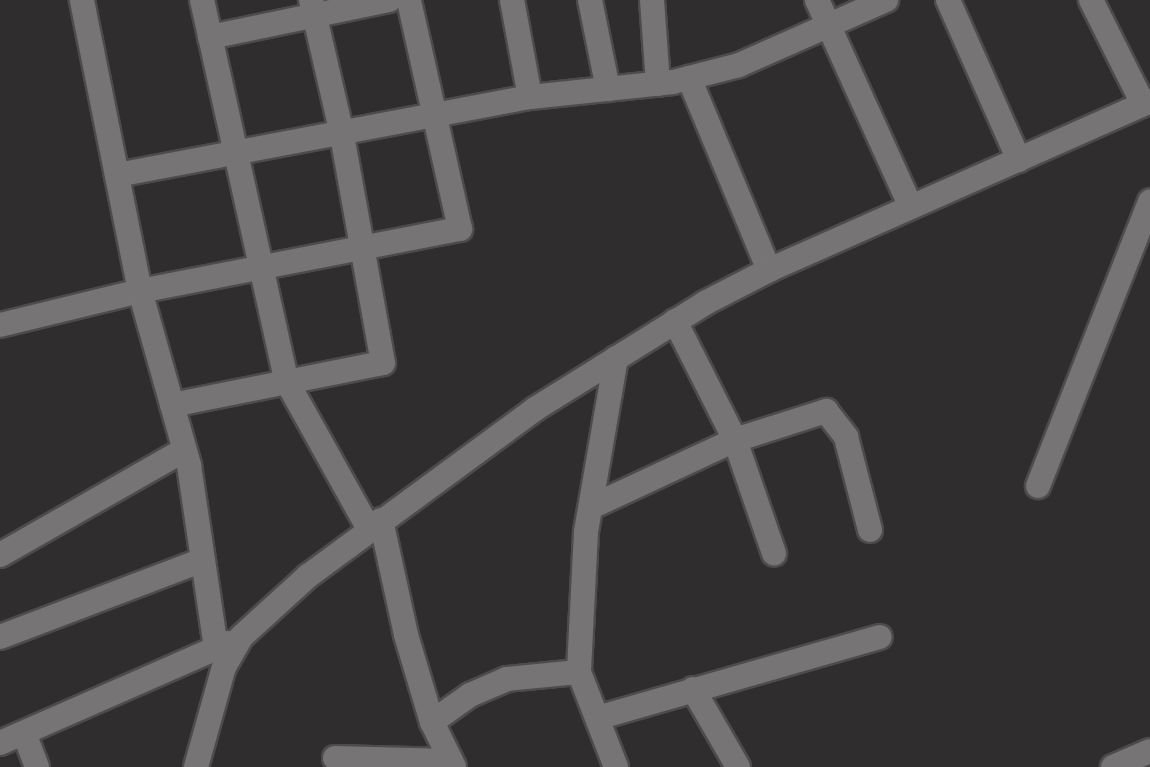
<!DOCTYPE html>
<html>
<head>
<meta charset="utf-8">
<style>
	body { margin:0 }
	#map { position:relative; width:1150px; height:767px; overflow:hidden; background:#302d2f; font-family:"Fira Sans",sans-serif }
	div>[style] { position:absolute }
	.roads { filter:drop-shadow(2px 0 #4e4b4d) drop-shadow(-2px 0 #4e4b4d) drop-shadow(0 2px #4e4b4d) drop-shadow(0 -2px #4e4b4d) }
	.minor>* { height:24px; margin:-12px; padding:0 12px; transform-origin:12px; border-radius:12px; background:#777476 }
	span { translate:-50% -50%; white-space:nowrap; text-align:center; line-height:1.15; -webkit-text-stroke:6px #171617; paint-order:stroke }
</style>
</head>
<body>
<div id="map">
	<div class="roads">
		<div class="minor">
			<div style="left:202px;top:0;width:389px;rotate:77.5deg"></div>
			<div style="left:286px;top:380px;width:171px;rotate:60.9deg"></div>
			<div style="left:590px;top:0;width:91px;rotate:78.6deg"></div>
			<div style="left:652px;top:0;width:84px;rotate:85.9deg"></div>
			<div style="left:817px;top:0;width:225px;rotate:65.6deg"></div>
			<div style="left:948px;top:0;width:175px;rotate:66.1deg"></div>
			<div style="left:1091px;top:0;width:116px;rotate:63.4deg"></div>
			<div style="left:210px;top:37px;width:183px;rotate:-11.7deg"></div>
			<div style="left:689px;top:78px;width:208px;rotate:67.4deg"></div>
			<div style="left:530px;top:97px;width:144px;rotate:-6deg"></div>
			<div style="left:673px;top:82px;width:68px;rotate:-14.4deg"></div>
			<div style="left:739px;top:65px;width:161px;rotate:-23.9deg"></div>
			<div style="left:117px;top:175px;width:420px;rotate:-10.7deg"></div>
			<div style="left:530px;top:97px;width:99px;rotate:-100.5deg"></div>
			<div style="left:675px;top:321px;width:133px;rotate:63.2deg"></div>
			<div style="left:735px;top:440px;width:120px;rotate:71deg"></div>
			<div style="left:0;top:325px;width:144px;rotate:-13.7deg"></div>
			<div style="left:140px;top:291px;width:297px;rotate:-101.3deg"></div>
			<div style="left:616px;top:358px;width:177px;rotate:99.8deg"></div>
			<div style="left:586px;top:532px;width:140px;rotate:92.9deg"></div>
			<div style="left:579px;top:672px;width:102px;rotate:68.7deg"></div>
			<div style="left:172px;top:405px;width:215px;rotate:-11.3deg"></div>
			<div style="left:383px;top:363px;width:233px;rotate:-100.2deg"></div>
			<div style="left:342px;top:134px;width:138px;rotate:-103deg"></div>
			<div style="left:1038px;top:486px;width:306px;rotate:-68.5deg"></div>
			<div style="left:591px;top:507px;width:159px;rotate:-25deg"></div>
			<div style="left:735px;top:440px;width:96px;rotate:-17.7deg"></div>
			<div style="left:826px;top:411px;width:33px;rotate:52deg"></div>
			<div style="left:846px;top:437px;width:96px;rotate:75.5deg"></div>
			<div style="left:381px;top:520px;width:118px;rotate:77.7deg"></div>
			<div style="left:406px;top:635px;width:91px;rotate:73.4deg"></div>
			<div style="left:432px;top:722px;width:50px;rotate:63.9deg"></div>
			<div style="left:0;top:555px;width:212px;rotate:-29.7deg"></div>
			<div style="left:0;top:637px;width:217px;rotate:-20.8deg"></div>
			<div style="left:216px;top:648px;width:185px;rotate:-98.4deg"></div>
			<div style="left:189px;top:465px;width:181px;rotate:-105.7deg"></div>
			<div style="left:140px;top:291px;width:326px;rotate:-11deg"></div>
			<div style="left:460px;top:229px;width:235px;rotate:-102.6deg"></div>
			<div style="left:693px;top:689px;width:90px;rotate:60deg"></div>
			<div style="left:597px;top:718px;width:294px;rotate:-16deg"></div>
			<div style="left:432px;top:722px;width:47px;rotate:-35.4deg"></div>
			<div style="left:470px;top:695px;width:40px;rotate:-23.4deg"></div>
			<div style="left:507px;top:679px;width:72px;rotate:-5.6deg"></div>
			<div style="left:24px;top:733px;width:36px;rotate:69deg"></div>
			<div style="left:0;top:743px;width:249px;rotate:-23.7deg"></div>
			<div style="left:335px;top:758px;width:116px;rotate:1.5deg"></div>
			<div style="left:196px;top:767px;width:104px;rotate:-74.4deg"></div>
			<div style="left:224px;top:667px;width:34px;rotate:-60deg"></div>
			<div style="left:241px;top:637px;width:91px;rotate:-42.3deg"></div>
			<div style="left:308px;top:576px;width:282px;rotate:-36.3deg"></div>
			<div style="left:535px;top:409px;width:200px;rotate:-31.9deg"></div>
			<div style="left:705px;top:303px;width:72px;rotate:-27.3deg"></div>
			<div style="left:769px;top:270px;width:417px;rotate:-23.9deg"></div>
			<div style="left:1113px;top:767px;width:40px;rotate:-23.4deg"></div>
		</div>
	</div>
</div>
</body>
</html>
